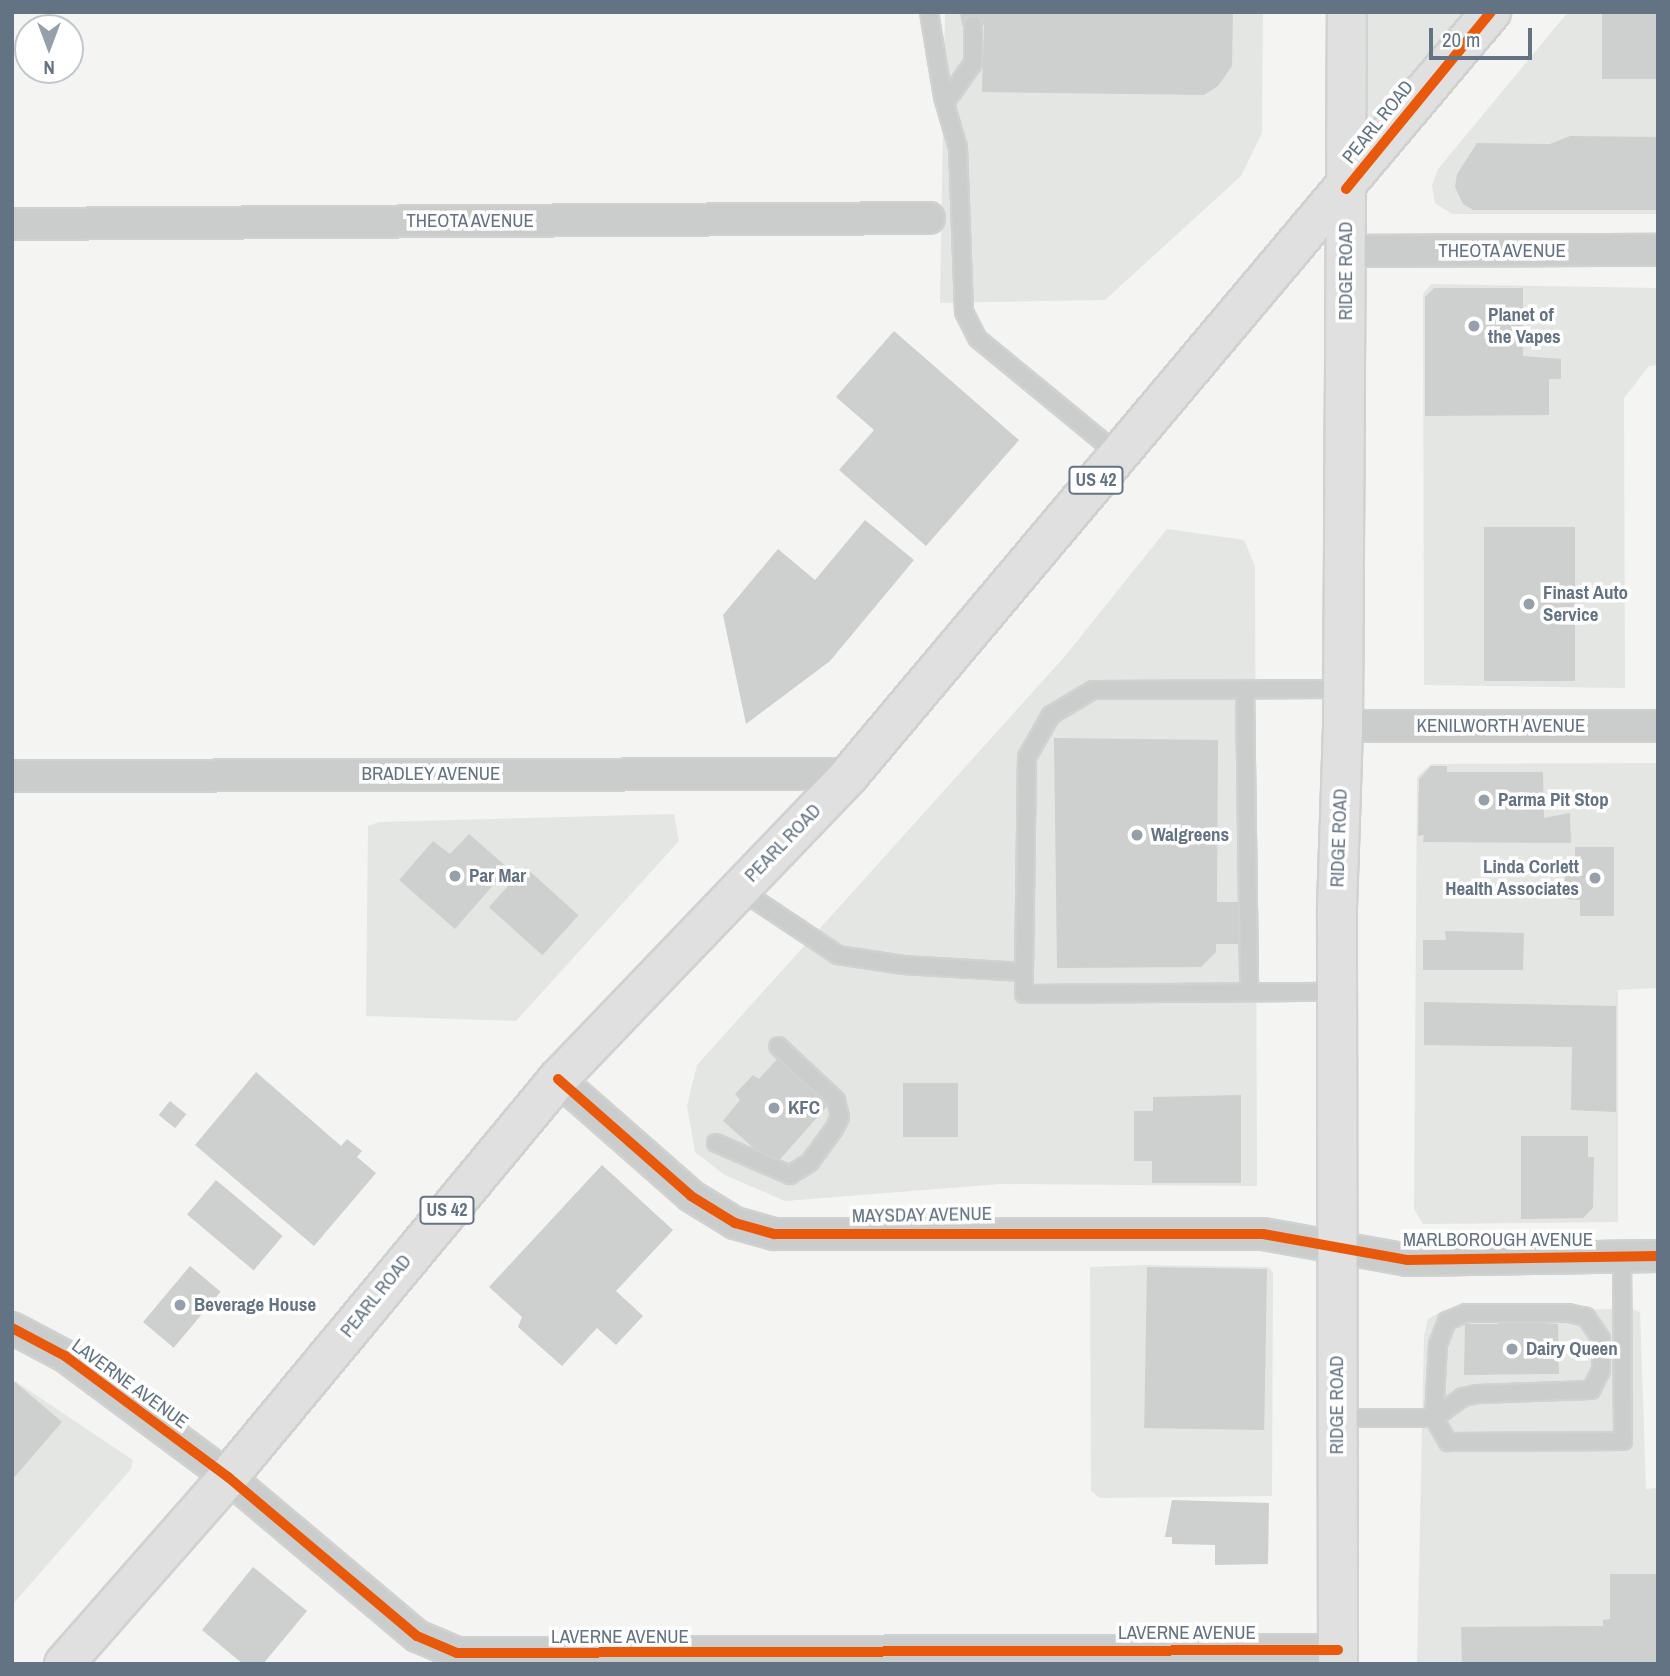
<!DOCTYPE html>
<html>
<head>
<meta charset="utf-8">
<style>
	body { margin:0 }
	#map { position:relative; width:1670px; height:1676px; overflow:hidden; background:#f4f4f2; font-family:"Archivo Narrow",sans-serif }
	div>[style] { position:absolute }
	.built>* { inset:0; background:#e4e6e4 }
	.building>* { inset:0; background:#cecfcf; transform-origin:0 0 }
	.roads { filter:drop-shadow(2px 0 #d0d2d2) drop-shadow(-2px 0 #d0d2d2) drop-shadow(0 2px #d0d2d2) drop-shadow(0 -2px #d0d2d2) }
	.lane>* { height:16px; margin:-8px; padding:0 8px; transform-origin:8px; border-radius:8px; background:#cbcdcd }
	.street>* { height:30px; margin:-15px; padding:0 15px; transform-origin:15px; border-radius:15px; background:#cbcdcd }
	.secondary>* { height:38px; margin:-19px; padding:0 19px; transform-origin:19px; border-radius:19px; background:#e0e0e0 }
	.primary>* { height:38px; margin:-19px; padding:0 19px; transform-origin:19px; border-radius:19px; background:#e0e0e0 }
	.cycleway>* { height:10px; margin:-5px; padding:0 5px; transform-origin:5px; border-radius:5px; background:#e8590c }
	.dots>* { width:19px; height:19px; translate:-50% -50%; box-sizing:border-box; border:4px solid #fff; border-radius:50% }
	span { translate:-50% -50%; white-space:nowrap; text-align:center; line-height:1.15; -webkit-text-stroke:7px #fff; paint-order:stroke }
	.shield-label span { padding:2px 5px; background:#fff; border:2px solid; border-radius:5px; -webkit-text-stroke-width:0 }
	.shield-label { font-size:18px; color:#637384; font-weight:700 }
	.street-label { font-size:19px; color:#637384 }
	.poi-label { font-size:19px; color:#637384; font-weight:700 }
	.left { translate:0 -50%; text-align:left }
	.right { translate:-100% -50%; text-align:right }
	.frame { position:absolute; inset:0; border:14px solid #637384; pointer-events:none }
	.north { position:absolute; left:14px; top:14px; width:70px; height:70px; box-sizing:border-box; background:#fff; border:2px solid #c1c7ce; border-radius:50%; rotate:180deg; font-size:19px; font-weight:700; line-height:28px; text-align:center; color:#637384 }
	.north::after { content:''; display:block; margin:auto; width:24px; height:32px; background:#96a0aa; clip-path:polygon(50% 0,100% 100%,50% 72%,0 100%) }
	.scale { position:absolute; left:1429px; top:28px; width:103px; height:32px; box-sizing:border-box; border:4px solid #637384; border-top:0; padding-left:9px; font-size:21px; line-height:24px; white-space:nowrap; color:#637384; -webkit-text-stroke:5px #fff; paint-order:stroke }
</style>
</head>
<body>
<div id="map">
	<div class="built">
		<div style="clip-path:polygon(945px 12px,1263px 12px,1262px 133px,1241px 176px,1105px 300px,940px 303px)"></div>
		<div style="clip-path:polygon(1352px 12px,1477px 12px,1349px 165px)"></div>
		<div style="clip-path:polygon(1568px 12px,1658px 12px,1658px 214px,1452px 214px,1435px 203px,1432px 185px,1438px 169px)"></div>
		<div style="clip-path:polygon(1431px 284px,1658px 288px,1658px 365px,1649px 366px,1624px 398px,1625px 688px,1424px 685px,1423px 294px)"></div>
		<div style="clip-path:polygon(1167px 529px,1244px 540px,1255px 566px,1257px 1186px,1000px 1184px,785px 1201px,725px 1175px,695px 1152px,687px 1106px,697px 1065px,1066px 655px)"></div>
		<div style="clip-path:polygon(1658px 763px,1658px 988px,1618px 990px,1618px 1222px,1423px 1224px,1414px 1209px,1417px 777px,1431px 764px)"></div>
		<div style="clip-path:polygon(674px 814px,679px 841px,516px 1021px,366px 1016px,368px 826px,379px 822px)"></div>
		<div style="clip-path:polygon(1148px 1265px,1268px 1267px,1273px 1272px,1272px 1496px,1100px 1498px,1091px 1491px,1090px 1267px)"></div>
		<div style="clip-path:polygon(1632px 1309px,1640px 1312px,1646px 1489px,1658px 1488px,1658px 1664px,1417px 1664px,1424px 1336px,1428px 1319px,1444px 1310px)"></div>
		<div style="clip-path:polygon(12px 1379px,133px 1460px,131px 1469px,12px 1605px)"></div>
	</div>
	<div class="building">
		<div style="clip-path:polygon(960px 12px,1233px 12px,1232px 66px,1218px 86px,1204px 95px,982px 92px,984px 25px,962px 25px)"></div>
		<div style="left:1602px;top:12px;width:56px;height:67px"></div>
		<div style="clip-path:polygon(1570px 136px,1658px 137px,1658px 210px,1473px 210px,1463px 204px,1455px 187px,1457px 174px,1477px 143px,1550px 144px)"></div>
		<div style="clip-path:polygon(1434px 288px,1523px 288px,1523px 356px,1561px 359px,1561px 379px,1549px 379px,1549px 415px,1425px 416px,1425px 297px)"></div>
		<div style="clip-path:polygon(894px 331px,1019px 440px,926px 546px,839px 470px,874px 430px,836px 397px)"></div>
		<div style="clip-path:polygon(865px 520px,914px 560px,830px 661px,746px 724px,723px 615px,778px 549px,815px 580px)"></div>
		<div style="left:1484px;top:527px;width:91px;height:154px"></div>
		<div style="clip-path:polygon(1054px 738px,1218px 740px,1217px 902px,1242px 902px,1241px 944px,1216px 944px,1216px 952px,1201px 967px,1057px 968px)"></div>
		<div style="clip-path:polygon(1431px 766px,1447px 766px,1447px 772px,1543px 772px,1544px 818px,1570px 813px,1571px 843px,1423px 842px,1424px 835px,1418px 836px,1419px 779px)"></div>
		<div style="clip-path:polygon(469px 834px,508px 868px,455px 929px,399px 880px,433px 841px,450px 854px)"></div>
		<div style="clip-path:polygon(1575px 847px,1614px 847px,1614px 916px,1580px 916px,1580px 900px,1565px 899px,1565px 863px,1575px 864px)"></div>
		<div style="left:525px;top:867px;width:72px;height:54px;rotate:42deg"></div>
		<div style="clip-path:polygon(1445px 931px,1524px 933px,1523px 970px,1423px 970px,1423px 940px,1446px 940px)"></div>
		<div style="clip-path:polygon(1424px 1002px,1616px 1006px,1616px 1112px,1571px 1110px,1572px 1047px,1424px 1045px)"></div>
		<div style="clip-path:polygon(778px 1058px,830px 1103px,774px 1166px,723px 1121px,740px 1100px,735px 1094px,753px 1075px,759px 1079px)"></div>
		<div style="clip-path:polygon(256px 1072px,341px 1146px,347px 1139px,362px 1151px,357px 1157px,376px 1173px,314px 1246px,195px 1145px)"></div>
		<div style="left:903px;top:1083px;width:55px;height:54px"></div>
		<div style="clip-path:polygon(1241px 1095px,1241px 1183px,1152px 1183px,1152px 1161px,1134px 1161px,1134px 1111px,1153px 1111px,1153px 1097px)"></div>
		<div style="left:170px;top:1101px;width:21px;height:18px;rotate:39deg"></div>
		<div style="clip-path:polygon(1521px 1136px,1588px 1136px,1588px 1157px,1594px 1157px,1593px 1208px,1583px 1218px,1521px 1219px)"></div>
		<div style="clip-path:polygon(602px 1165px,673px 1230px,616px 1291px,643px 1316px,616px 1345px,597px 1328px,562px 1366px,518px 1327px,522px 1317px,489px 1287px)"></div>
		<div style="left:216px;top:1180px;width:87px;height:45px;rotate:40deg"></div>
		<div style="left:190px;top:1266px;width:40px;height:73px;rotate:40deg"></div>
		<div style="left:1147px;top:1267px;width:120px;height:161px;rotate:1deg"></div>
		<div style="clip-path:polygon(1498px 1320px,1558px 1324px,1559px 1374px,1464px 1375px,1465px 1324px,1498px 1324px)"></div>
		<div style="clip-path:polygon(15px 1382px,62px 1422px,12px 1480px,12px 1385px)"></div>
		<div style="clip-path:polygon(1172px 1500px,1269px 1503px,1268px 1564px,1215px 1565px,1215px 1545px,1172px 1544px,1172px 1537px,1165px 1537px)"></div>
		<div style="clip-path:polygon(253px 1567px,307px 1611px,263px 1664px,243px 1664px,202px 1630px)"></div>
		<div style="clip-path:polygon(1610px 1574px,1658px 1574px,1658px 1664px,1462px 1664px,1461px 1627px,1603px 1626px,1603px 1620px,1610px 1619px)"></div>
	</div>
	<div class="roads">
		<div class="lane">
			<div style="left:929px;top:12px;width:86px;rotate:80.6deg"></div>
			<div style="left:943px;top:97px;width:53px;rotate:73.6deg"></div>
			<div style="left:958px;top:148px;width:164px;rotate:87.9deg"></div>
			<div style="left:964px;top:312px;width:30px;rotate:63deg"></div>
			<div style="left:978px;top:339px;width:181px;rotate:39.4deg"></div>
			<div style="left:945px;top:103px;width:49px;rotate:-55deg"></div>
			<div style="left:973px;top:63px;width:38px;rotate:-90deg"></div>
			<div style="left:1245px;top:689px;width:303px;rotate:89.2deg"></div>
			<div style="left:739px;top:889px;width:119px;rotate:33.7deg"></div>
			<div style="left:838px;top:955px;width:66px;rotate:8.7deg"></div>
			<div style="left:903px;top:965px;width:121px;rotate:3.3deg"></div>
			<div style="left:1024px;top:972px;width:22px;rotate:90deg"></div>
			<div style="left:1024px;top:994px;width:313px;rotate:-0.4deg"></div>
			<div style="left:1024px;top:972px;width:215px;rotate:-89.2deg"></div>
			<div style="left:1027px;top:757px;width:48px;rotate:-60.3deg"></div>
			<div style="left:1051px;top:715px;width:49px;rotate:-30.8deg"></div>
			<div style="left:1093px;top:690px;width:251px;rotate:-0.2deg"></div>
			<div style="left:716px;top:1143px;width:81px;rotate:23.4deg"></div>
			<div style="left:790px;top:1175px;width:24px;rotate:-33deg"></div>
			<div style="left:810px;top:1162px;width:41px;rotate:-54deg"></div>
			<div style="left:834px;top:1129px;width:13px;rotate:-63deg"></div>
			<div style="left:840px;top:1117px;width:17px;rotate:-103deg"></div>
			<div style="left:836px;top:1100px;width:79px;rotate:-137deg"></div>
			<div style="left:1337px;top:1418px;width:97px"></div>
			<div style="left:1434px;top:1418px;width:36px;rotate:-36deg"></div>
			<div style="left:1463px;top:1397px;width:14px;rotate:-12deg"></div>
			<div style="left:1477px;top:1394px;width:114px;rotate:-2deg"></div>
			<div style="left:1591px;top:1390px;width:22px;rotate:-63deg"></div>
			<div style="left:1601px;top:1370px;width:31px;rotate:-90deg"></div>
			<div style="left:1601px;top:1339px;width:27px;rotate:-124deg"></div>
			<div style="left:1586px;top:1317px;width:18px;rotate:-167deg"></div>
			<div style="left:1568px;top:1313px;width:102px;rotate:180deg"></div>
			<div style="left:1466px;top:1313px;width:21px;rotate:157deg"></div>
			<div style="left:1447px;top:1321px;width:25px;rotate:111deg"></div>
			<div style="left:1438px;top:1344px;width:74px;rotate:93.1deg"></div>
			<div style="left:1434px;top:1418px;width:28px;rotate:60deg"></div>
			<div style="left:1448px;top:1442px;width:175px;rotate:-0.3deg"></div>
			<div style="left:1623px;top:1441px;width:184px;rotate:-90.3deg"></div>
		</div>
		<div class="street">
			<div style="left:12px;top:224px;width:917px;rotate:-0.37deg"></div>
			<div style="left:1346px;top:251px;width:312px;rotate:-0.2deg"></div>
			<div style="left:1343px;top:726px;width:315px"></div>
			<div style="left:12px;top:776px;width:838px;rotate:-0.14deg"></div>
			<div style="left:558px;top:1079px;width:177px;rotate:41.3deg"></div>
			<div style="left:691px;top:1196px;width:52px;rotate:31.5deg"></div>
			<div style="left:735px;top:1223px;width:41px;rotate:15.8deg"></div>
			<div style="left:774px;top:1234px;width:489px"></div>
			<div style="left:1263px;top:1234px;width:146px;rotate:10.2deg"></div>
			<div style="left:1407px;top:1260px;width:251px;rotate:-0.9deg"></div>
			<div style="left:12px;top:1328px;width:60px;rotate:27.8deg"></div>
			<div style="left:65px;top:1356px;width:203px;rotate:36.6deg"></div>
			<div style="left:228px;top:1477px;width:247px;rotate:40.1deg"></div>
			<div style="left:417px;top:1636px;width:43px;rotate:23deg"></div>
			<div style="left:457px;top:1653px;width:881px;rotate:-0.2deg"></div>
		</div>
		<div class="secondary">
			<div style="left:1338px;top:1664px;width:756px;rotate:-90.08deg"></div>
			<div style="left:1337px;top:908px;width:182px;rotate:-88.1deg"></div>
			<div style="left:1343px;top:726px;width:537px;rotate:-89.68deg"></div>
		</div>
		<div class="primary">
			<div style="left:1346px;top:189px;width:177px;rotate:-89.7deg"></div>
			<div style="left:64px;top:1664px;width:249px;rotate:-48.7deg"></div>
			<div style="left:228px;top:1477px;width:517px;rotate:-50.34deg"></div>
			<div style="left:558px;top:1079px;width:422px;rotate:-46.2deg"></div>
			<div style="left:850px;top:774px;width:996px;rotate:-49.93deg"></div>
		</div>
	</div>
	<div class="cycleway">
		<div style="left:1346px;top:189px;width:229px;rotate:-50.7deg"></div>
		<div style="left:558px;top:1079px;width:177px;rotate:41.3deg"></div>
		<div style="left:691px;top:1196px;width:52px;rotate:31.5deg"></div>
		<div style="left:735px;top:1223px;width:41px;rotate:15.8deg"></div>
		<div style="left:774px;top:1234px;width:489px"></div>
		<div style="left:1263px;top:1234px;width:146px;rotate:10.2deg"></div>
		<div style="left:1407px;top:1260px;width:251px;rotate:-0.9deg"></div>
		<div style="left:12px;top:1328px;width:60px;rotate:27.8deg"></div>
		<div style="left:65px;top:1356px;width:203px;rotate:36.6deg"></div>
		<div style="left:228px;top:1477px;width:247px;rotate:40.1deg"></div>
		<div style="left:417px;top:1636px;width:43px;rotate:23deg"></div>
		<div style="left:457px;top:1653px;width:881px;rotate:-0.2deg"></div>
	</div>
	<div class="dots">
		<div style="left:1474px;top:326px;background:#96a0aa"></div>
		<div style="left:1529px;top:604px;background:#96a0aa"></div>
		<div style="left:1484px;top:800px;background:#96a0aa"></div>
		<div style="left:1137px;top:835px;background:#96a0aa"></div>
		<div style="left:455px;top:876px;background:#96a0aa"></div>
		<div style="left:1595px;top:878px;background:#96a0aa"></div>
		<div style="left:774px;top:1108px;background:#96a0aa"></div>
		<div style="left:180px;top:1305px;background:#96a0aa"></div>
		<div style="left:1512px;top:1349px;background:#96a0aa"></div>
	</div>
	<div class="shield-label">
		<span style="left:1096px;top:480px">US 42</span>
		<span style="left:447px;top:1210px">US 42</span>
	</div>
	<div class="street-label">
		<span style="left:1378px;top:122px;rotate:-51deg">PEARL ROAD</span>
		<span style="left:470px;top:221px">THEOTA AVENUE</span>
		<span style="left:1502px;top:251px">THEOTA AVENUE</span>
		<span style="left:1346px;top:271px;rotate:-90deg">RIDGE ROAD</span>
		<span style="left:1501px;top:726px">KENILWORTH AVENUE</span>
		<span style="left:431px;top:774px">BRADLEY AVENUE</span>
		<span style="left:1339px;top:838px;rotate:-88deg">RIDGE ROAD</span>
		<span style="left:783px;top:843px;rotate:-46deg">PEARL ROAD</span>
		<span style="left:922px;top:1215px;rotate:-1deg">MAYSDAY AVENUE</span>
		<span style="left:1498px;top:1240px">MARLBOROUGH AVENUE</span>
		<span style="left:376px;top:1296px;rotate:-51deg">PEARL ROAD</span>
		<span style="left:130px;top:1384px;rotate:36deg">LAVERNE AVENUE</span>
		<span style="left:1337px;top:1405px;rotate:-90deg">RIDGE ROAD</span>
		<span style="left:1187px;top:1633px">LAVERNE AVENUE</span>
		<span style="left:620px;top:1637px">LAVERNE AVENUE</span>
	</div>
	<div class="poi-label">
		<span class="left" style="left:1488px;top:326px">Planet of<br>the Vapes</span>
		<span class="left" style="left:1543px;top:604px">Finast Auto<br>Service</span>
		<span class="left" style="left:1498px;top:800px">Parma Pit Stop</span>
		<span class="left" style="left:1151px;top:835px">Walgreens</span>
		<span class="right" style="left:1579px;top:878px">Linda Corlett<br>Health Associates</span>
		<span class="left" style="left:469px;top:876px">Par Mar</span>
		<span class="left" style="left:788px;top:1108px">KFC</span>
		<span class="left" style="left:194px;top:1305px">Beverage House</span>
		<span class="left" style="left:1526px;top:1349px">Dairy Queen</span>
	</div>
	<div class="frame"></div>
	<div class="north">N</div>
	<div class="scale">20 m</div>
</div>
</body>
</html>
